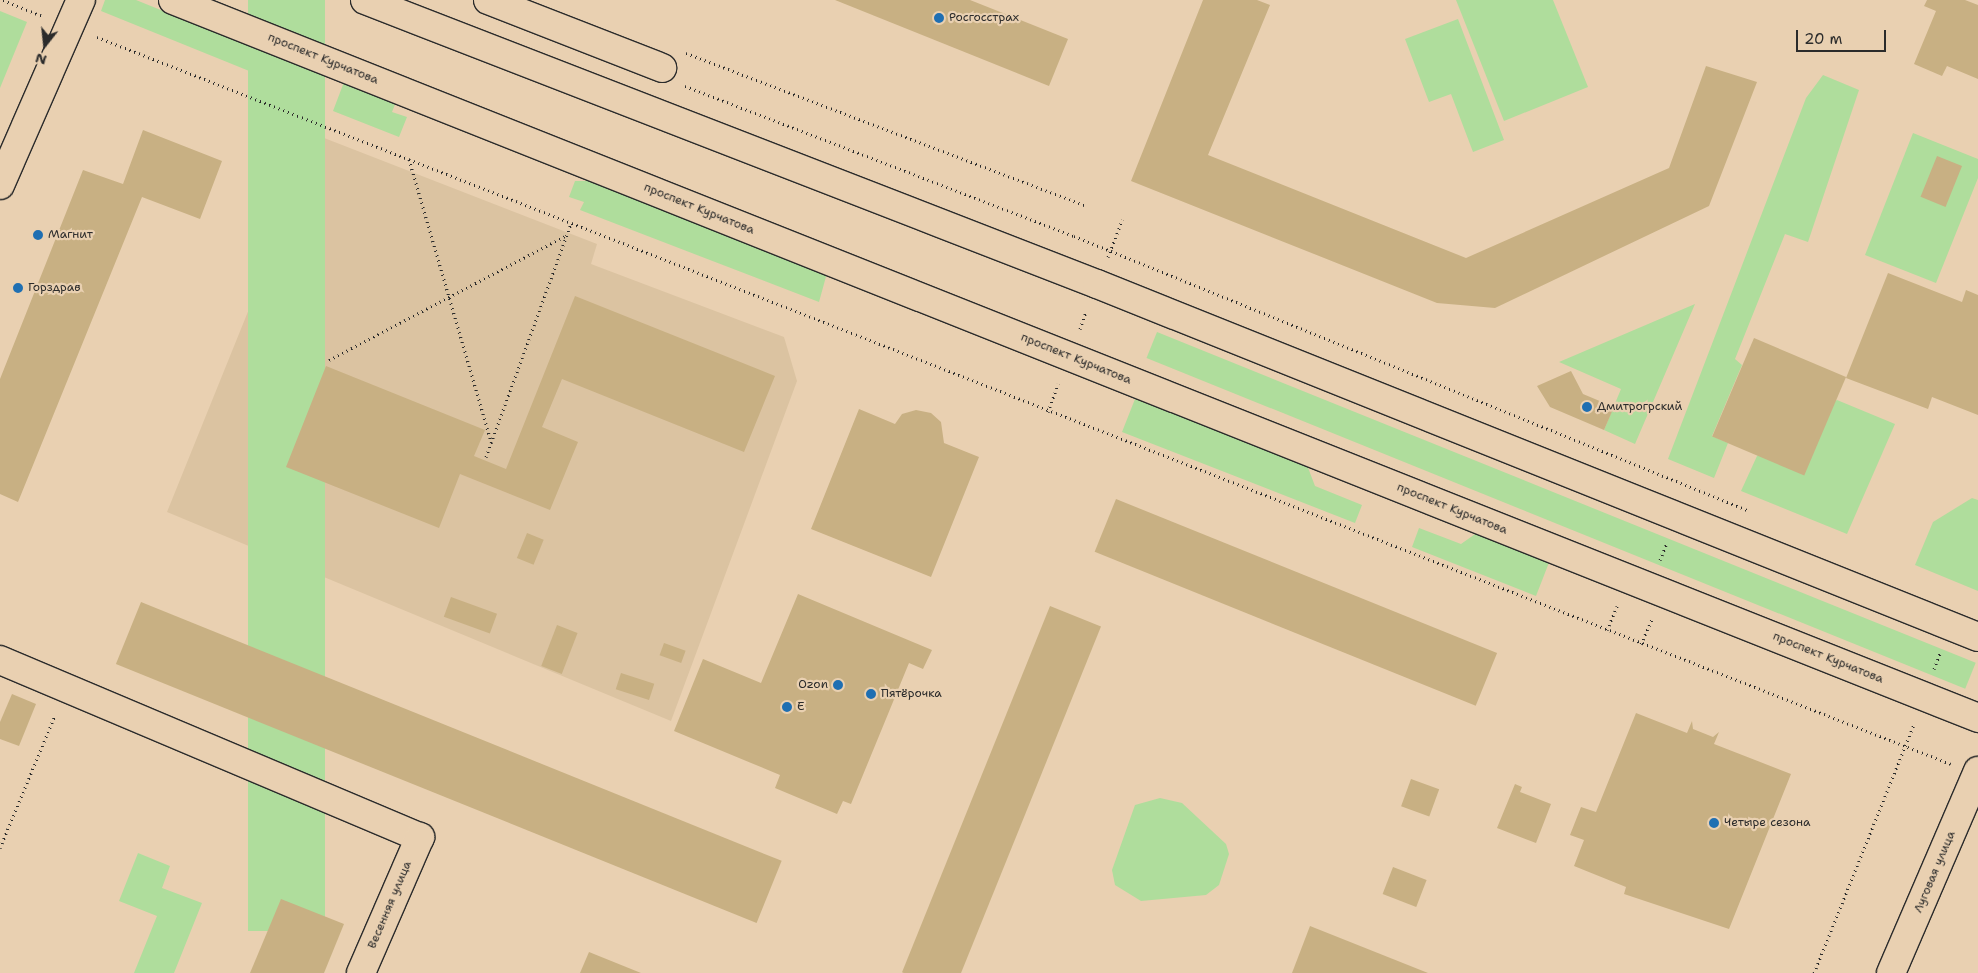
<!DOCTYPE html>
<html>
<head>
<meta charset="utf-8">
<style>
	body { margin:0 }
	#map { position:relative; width:1978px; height:973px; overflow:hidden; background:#e9d0b1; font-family:"Shantell Sans",sans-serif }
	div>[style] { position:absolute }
	.built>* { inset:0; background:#dbc3a1 }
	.green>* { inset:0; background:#afdd9c; transform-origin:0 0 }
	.building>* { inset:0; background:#c8b083; transform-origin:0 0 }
	.path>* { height:3px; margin-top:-1.5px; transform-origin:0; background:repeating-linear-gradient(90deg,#2b2b2b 0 1px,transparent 0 5px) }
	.roads { filter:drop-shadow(1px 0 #2b2b2b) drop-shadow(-1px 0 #2b2b2b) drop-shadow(0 1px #2b2b2b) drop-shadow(0 -1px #2b2b2b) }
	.minor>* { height:28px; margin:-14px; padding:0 14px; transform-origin:14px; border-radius:14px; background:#e9d0b1 }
	.dots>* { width:14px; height:14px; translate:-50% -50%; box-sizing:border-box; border:2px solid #e9d0b1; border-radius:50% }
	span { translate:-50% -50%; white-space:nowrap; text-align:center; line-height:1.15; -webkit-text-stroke:4.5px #e9d0b1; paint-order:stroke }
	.poi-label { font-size:12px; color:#2b2b2b }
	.left { translate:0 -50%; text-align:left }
	.right { translate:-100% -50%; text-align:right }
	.street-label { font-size:12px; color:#2b2b2b }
	.north { position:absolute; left:20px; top:20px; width:50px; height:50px; -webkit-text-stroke:4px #e9d0b1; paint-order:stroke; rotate:196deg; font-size:14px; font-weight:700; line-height:20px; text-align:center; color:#2b2b2b }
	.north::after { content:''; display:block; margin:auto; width:18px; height:22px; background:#2b2b2b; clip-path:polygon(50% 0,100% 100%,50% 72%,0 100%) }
	.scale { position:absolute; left:1796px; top:30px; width:90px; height:22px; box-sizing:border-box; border:2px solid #2b2b2b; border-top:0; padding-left:6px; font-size:15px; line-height:18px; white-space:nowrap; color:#2b2b2b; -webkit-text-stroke:4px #e9d0b1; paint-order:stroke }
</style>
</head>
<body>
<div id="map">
	<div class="built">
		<div style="clip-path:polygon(319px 136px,597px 244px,591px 264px,784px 337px,797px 381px,671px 721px,167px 512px)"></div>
	</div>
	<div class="green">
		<div style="clip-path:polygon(105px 0,136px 0,297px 65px,289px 87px,101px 11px)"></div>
		<div style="left:248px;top:0;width:77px;height:931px"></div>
		<div style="clip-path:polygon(1456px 0,1553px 0,1588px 87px,1504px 121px)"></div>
		<div style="clip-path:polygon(0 11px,27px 22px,0 88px)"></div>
		<div style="clip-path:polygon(1458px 19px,1504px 140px,1473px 152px,1451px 94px,1429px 102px,1405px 39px)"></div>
		<div style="clip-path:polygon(1823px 75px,1859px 90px,1808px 242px,1785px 234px,1735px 359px,1742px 365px,1712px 436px,1728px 443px,1714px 478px,1668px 459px,1806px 98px)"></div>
		<div style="clip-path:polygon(344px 82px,396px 102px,392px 112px,407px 117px,399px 137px,333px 111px)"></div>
		<div style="clip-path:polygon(1913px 133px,1978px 159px,1978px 178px,1936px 283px,1865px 255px)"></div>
		<div style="clip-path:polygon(575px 181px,588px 181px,827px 273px,819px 302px,580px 210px,584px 202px,569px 197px)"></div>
		<div style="clip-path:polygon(1695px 304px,1635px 444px,1604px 430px,1621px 389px,1559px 362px)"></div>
		<div style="left:1157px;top:332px;width:883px;height:28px;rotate:22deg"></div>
		<div style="clip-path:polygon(1135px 399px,1307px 465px,1315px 486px,1362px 505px,1355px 523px,1122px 432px)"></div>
		<div style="clip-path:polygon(1837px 400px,1895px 424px,1847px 534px,1741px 491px,1757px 456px)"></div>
		<div style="clip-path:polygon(1972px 498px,1978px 500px,1978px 591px,1915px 565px,1933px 522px)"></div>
		<div style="clip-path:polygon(1419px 528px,1461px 544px,1478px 532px,1550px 560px,1536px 596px,1412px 547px)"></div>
		<div style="clip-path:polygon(1160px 798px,1182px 803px,1226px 844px,1229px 854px,1219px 885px,1206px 895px,1141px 901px,1115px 885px,1112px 870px,1135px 805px)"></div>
		<div style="clip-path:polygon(138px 853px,170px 866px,162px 888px,202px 903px,174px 973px,134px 973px,157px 916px,119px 901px)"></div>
	</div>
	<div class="building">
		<div style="clip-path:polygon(835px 0,970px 0,1068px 39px,1049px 86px)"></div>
		<div style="clip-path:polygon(1203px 0,1257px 0,1270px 5px,1208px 155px,1466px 258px,1669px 168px,1706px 66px,1757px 82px,1709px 206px,1495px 308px,1437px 303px,1131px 181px)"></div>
		<div style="clip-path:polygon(1927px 0,1965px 0,1978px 5px,1978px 79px,1947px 66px,1942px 76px,1914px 64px,1936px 11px,1924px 6px)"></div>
		<div style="clip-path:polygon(143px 130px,222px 161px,200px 219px,142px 197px,18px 502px,0 494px,0 379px,83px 170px,123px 184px)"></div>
		<div style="left:1937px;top:156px;width:27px;height:44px;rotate:22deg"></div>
		<div style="clip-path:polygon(1888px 273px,1962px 302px,1966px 290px,1978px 295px,1978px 415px,1932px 397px,1928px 409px,1846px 378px)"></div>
		<div style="clip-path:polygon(575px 296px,775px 376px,744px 452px,562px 379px,542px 427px,578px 442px,550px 510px,460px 474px,439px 528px,286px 467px,326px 366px,485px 430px,474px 456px,506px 469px)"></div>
		<div style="left:1754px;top:338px;width:100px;height:107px;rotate:23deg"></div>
		<div style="clip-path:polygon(1571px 371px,1583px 394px,1614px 407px,1604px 430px,1550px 407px,1537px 386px)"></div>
		<div style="clip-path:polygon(859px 409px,895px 424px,902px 414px,916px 410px,931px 413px,941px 422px,944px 443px,979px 457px,931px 577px,811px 529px)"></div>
		<div style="left:1116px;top:499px;width:411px;height:57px;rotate:22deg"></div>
		<div style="left:527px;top:533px;width:18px;height:27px;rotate:22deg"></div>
		<div style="clip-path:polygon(798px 594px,932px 650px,923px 669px,909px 663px,851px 804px,843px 801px,837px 814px,775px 788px,780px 775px,674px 731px,703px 659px,761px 683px)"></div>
		<div style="left:451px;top:597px;width:49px;height:21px;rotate:20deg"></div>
		<div style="left:141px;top:602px;width:691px;height:67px;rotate:22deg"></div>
		<div style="left:1050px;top:606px;width:55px;height:395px;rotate:22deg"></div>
		<div style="left:557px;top:625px;width:22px;height:44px;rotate:21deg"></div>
		<div style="left:664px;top:643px;width:23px;height:13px;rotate:20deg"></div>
		<div style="left:621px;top:673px;width:35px;height:17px;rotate:18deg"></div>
		<div style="clip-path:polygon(12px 694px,36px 704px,19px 746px,0 739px,0 722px)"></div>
		<div style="clip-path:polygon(1636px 713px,1687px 733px,1692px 721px,1693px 729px,1713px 737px,1719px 732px,1714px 744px,1791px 774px,1729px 929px,1624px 894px,1626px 887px,1574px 866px,1584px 840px,1570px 835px,1581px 807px,1596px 812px)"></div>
		<div style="left:1411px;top:779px;width:30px;height:29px;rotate:20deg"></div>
		<div style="clip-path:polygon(1515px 784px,1522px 787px,1520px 792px,1551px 804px,1536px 843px,1497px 828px)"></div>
		<div style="left:1393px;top:867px;width:36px;height:29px;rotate:21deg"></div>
		<div style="clip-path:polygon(281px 899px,344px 924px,324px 973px,250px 973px)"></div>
		<div style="clip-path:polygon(1310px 926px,1428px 973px,1292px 973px)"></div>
		<div style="clip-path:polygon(589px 952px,641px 973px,580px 973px)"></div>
	</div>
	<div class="path">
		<div style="left:3px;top:0;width:42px;rotate:22.3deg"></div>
		<div style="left:97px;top:37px;width:1991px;rotate:21.41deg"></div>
		<div style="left:686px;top:53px;width:428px;rotate:20.9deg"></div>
		<div style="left:685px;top:86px;width:417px;rotate:21.1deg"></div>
		<div style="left:1074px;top:236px;width:727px;rotate:22.15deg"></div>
		<div style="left:409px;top:159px;width:295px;rotate:73.8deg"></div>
		<div style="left:1108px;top:257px;width:40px;rotate:-69deg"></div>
		<div style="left:1080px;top:329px;width:18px;rotate:-71deg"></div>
		<div style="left:329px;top:360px;width:269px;rotate:-27.7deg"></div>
		<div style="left:1048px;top:412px;width:30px;rotate:-70deg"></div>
		<div style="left:486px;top:457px;width:249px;rotate:-70deg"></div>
		<div style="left:1660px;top:560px;width:18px;rotate:-68deg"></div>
		<div style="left:1607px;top:630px;width:26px;rotate:-67deg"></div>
		<div style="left:1641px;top:644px;width:27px;rotate:-66deg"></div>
		<div style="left:1934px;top:669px;width:17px;rotate:-69deg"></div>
		<div style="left:0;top:848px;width:144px;rotate:-67.5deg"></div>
		<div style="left:1814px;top:973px;width:268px;rotate:-68.1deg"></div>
	</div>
	<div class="roads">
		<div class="minor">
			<div style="left:173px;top:0;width:1943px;rotate:21.69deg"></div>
			<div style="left:365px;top:0;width:785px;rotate:21.21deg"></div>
			<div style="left:1097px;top:284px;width:949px;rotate:21.84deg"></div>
			<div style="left:488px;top:0;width:187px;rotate:21.3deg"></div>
			<div style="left:0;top:185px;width:202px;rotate:-66.4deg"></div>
			<div style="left:0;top:660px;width:456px;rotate:22.9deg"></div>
			<div style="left:420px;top:837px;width:148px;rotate:113.5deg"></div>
			<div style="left:1891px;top:973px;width:220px;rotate:-66.7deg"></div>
		</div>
	</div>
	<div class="dots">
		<div style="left:939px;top:18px;background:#1f6fb2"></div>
		<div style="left:38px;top:235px;background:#1f6fb2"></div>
		<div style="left:18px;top:288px;background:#1f6fb2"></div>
		<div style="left:1587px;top:407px;background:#1f6fb2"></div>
		<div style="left:838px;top:685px;background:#1f6fb2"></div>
		<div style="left:871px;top:694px;background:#1f6fb2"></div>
		<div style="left:787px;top:707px;background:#1f6fb2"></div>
		<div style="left:1714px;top:823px;background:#1f6fb2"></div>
	</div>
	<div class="poi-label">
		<span class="left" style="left:949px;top:18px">Росгосстрах</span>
		<span class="left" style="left:48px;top:235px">Магнит</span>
		<span class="left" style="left:28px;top:288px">Горздрав</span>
		<span class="left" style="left:1597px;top:407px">Дмитрогрский</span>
		<span class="right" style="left:828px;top:685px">Ozon</span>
		<span class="left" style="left:881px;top:694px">Пятёрочка</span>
		<span class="left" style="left:797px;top:707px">Е</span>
		<span class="left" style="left:1724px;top:823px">Четыре сезона</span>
	</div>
	<div class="street-label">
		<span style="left:323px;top:59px;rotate:22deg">проспект Курчатова</span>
		<span style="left:699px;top:209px;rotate:22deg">проспект Курчатова</span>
		<span style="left:1076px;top:359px;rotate:22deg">проспект Курчатова</span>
		<span style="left:1452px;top:509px;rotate:22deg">проспект Курчатова</span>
		<span style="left:1828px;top:658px;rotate:22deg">проспект Курчатова</span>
		<span style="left:1935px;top:872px;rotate:-67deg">Луговая улица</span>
		<span style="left:390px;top:905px;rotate:-67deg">Весенняя улица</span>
	</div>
	<div class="north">N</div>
	<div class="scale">20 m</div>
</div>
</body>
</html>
